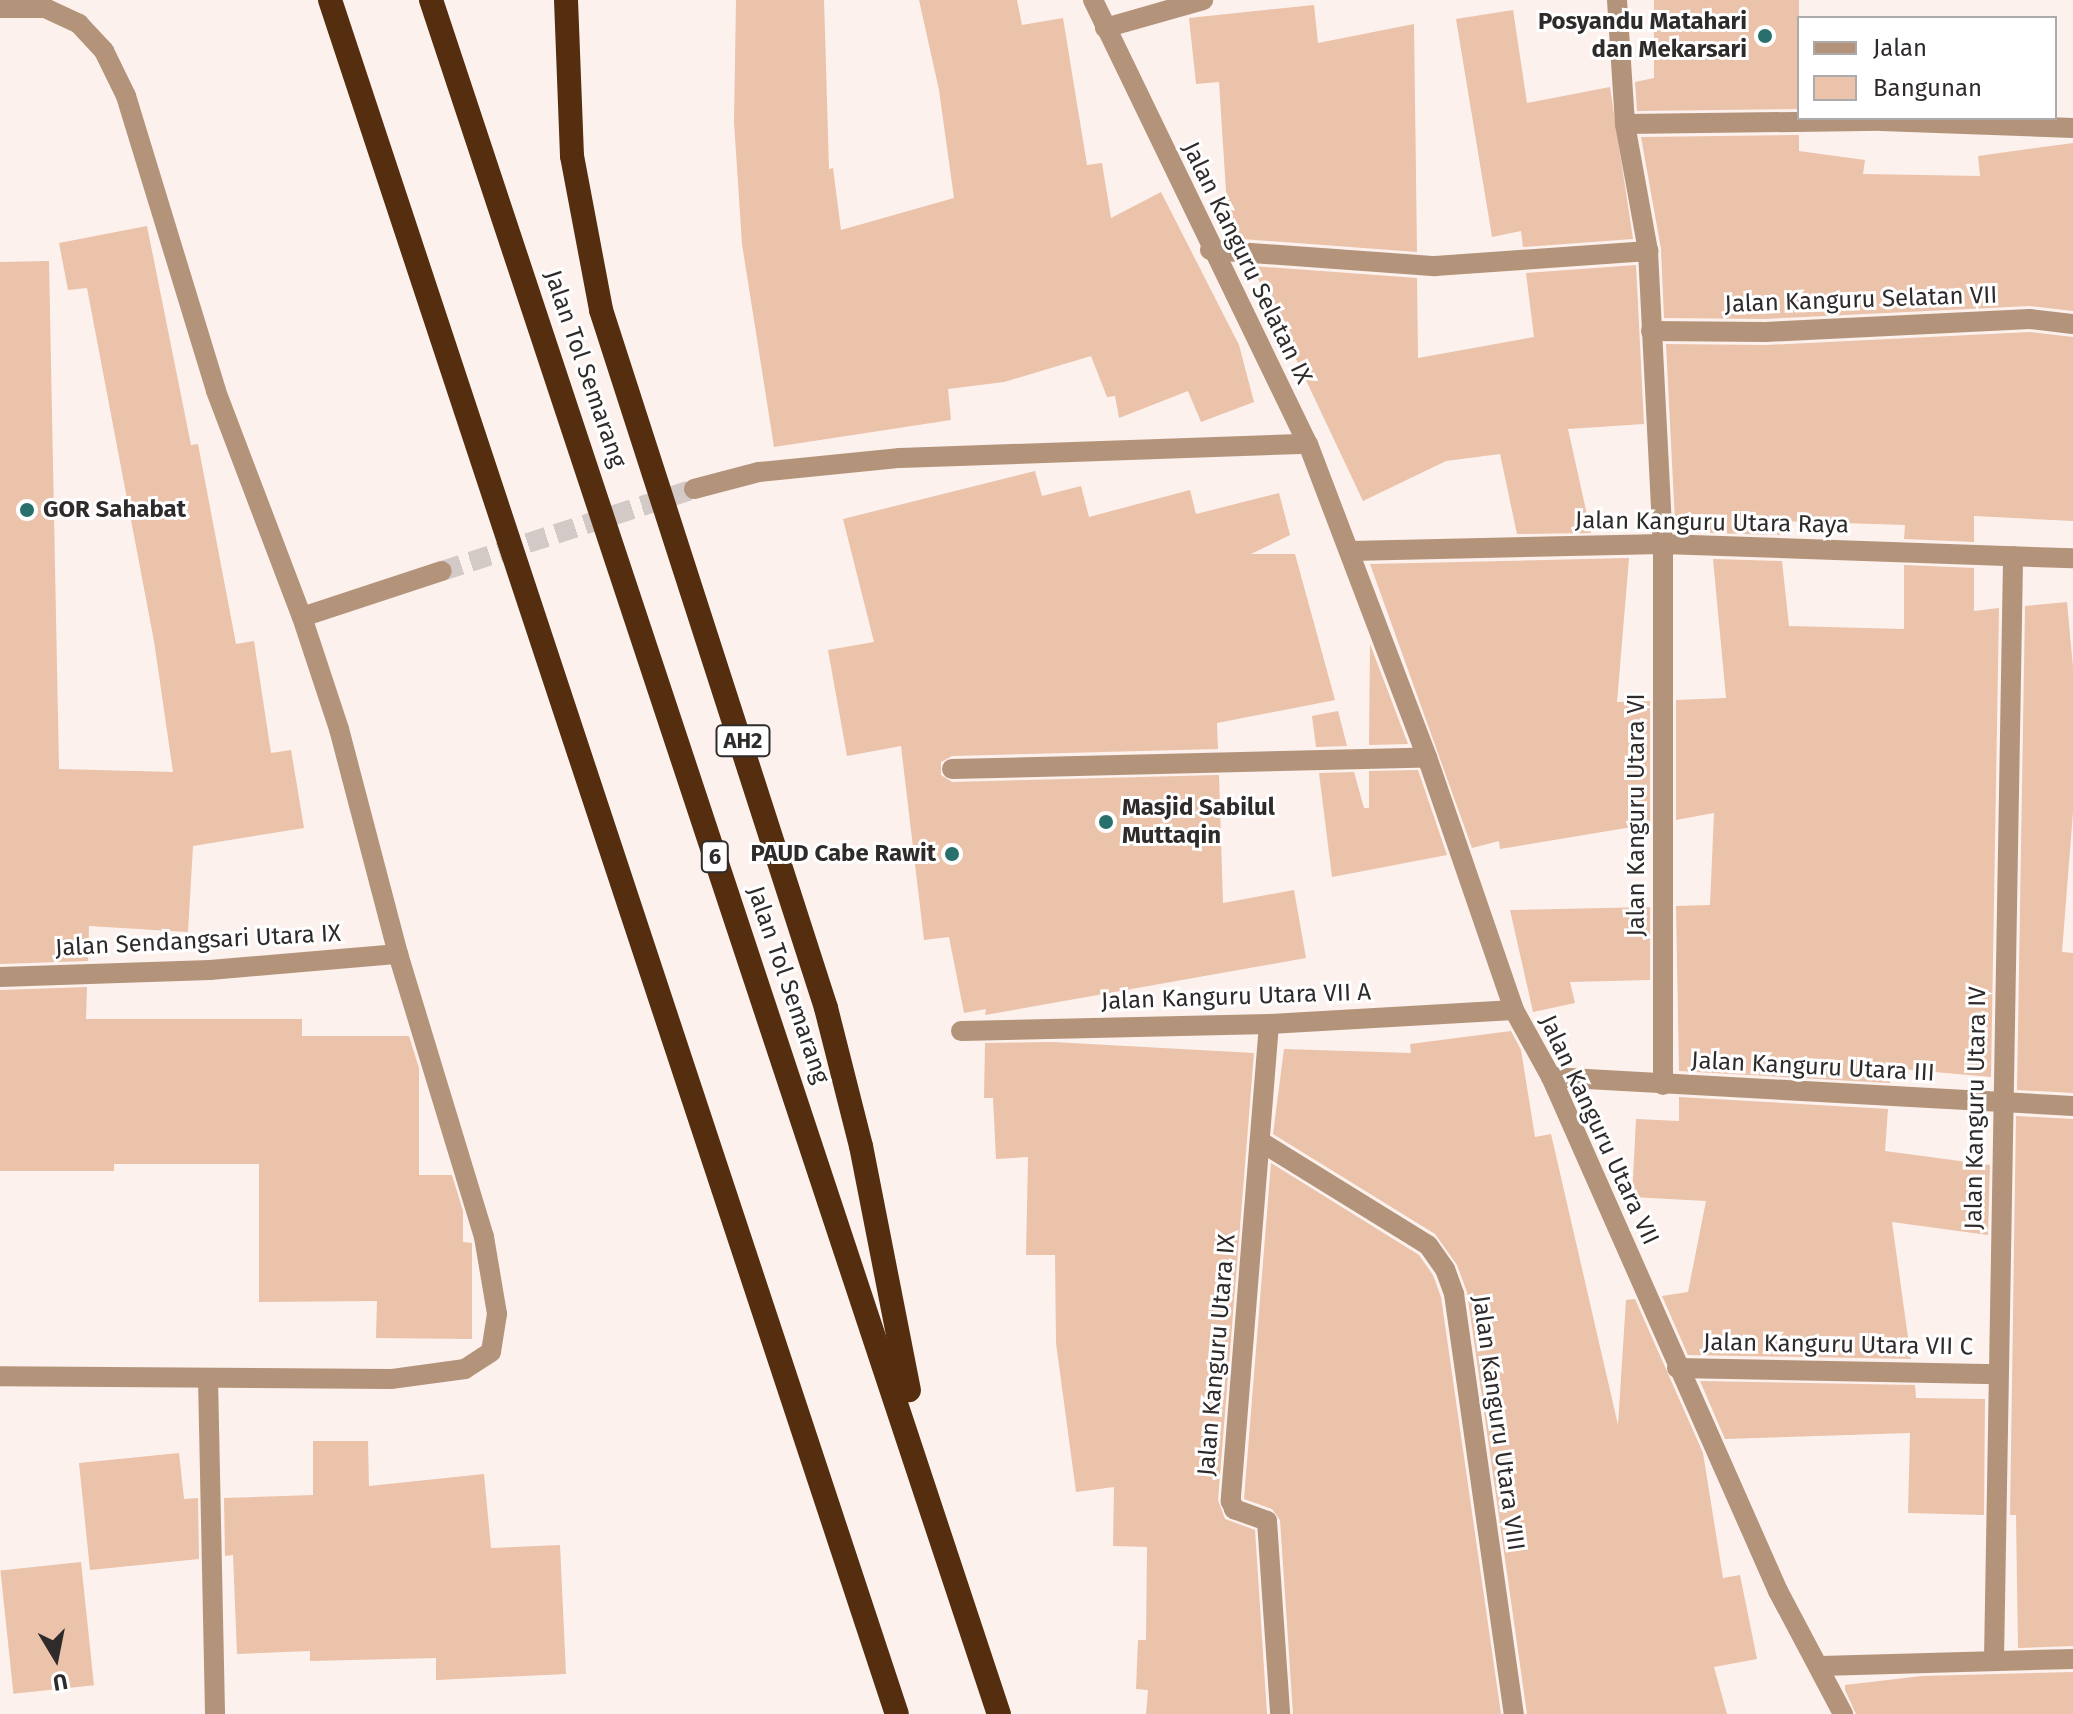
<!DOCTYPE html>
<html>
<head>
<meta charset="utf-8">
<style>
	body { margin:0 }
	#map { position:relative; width:2073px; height:1714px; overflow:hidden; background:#fcf1ed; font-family:"Fira Sans",sans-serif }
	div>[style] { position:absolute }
	.building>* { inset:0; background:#ebc2aa; transform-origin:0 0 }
	.minor-tunnel>* { height:20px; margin-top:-10px; transform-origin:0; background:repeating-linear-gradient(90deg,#d3c9c6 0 20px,transparent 0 30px) }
	.minor>* { height:20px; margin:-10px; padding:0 10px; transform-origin:10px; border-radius:10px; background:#b4937b }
	.highway>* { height:24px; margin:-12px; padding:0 12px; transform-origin:12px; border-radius:12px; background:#542e0e }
	.dots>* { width:22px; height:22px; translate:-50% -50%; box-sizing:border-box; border:4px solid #fff; border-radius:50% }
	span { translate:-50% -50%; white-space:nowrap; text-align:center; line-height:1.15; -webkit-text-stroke:6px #fff; paint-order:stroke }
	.shield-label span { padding:2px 6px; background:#fff; border:2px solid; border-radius:6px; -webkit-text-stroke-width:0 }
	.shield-label { font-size:22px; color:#2f2b2a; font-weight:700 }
	.poi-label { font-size:24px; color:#2f2b2a; font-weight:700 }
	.right { translate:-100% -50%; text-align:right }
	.left { translate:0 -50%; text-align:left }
	.street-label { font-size:24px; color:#2f2b2a }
	.legend { position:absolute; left:1797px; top:16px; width:260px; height:104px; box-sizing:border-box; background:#fff; border:2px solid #acaaaa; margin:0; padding:10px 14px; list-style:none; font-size:24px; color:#2f2b2a }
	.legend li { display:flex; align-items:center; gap:16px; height:40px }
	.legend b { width:40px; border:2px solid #acaaaa }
	.north { position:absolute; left:16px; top:1618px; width:80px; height:80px; -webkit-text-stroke:6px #fff; paint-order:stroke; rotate:170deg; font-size:22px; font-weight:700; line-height:32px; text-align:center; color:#2f2b2a }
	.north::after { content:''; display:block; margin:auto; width:28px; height:36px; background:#2f2b2a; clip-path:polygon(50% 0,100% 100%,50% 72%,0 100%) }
</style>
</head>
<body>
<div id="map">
	<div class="building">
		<div style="clip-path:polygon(736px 0,824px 0,829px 169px,833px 168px,841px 230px,954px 198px,939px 90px,919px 0,1017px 0,1022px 25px,1063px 18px,1087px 165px,1102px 163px,1111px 218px,1161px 192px,1239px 345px,1254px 402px,1201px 422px,1188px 391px,1119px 418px,1115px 396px,1107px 397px,1091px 356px,1004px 382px,948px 389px,951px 420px,774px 447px,742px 244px,734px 122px)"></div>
		<div style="clip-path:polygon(1654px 0,1799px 0,1799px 109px,1637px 111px,1635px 82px,1654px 78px)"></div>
		<div style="clip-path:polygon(1314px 5px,1318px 43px,1414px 24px,1417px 252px,1229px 238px,1219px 82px,1196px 84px,1189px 18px)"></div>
		<div style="clip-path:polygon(1513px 10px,1527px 103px,1610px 87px,1633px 239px,1523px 247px,1521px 231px,1492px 237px,1456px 19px)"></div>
		<div style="clip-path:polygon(1799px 135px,1799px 151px,1865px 160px,1863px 174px,1980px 176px,1978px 156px,2073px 143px,2073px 311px,2029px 306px,1765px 319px,1664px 318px,1661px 249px,1641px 137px)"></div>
		<div style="clip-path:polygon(147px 226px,191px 445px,198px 444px,236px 644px,254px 641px,271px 753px,291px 750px,304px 828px,193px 846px,188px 932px,89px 926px,88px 961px,0 964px,0 262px,49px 261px,59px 769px,173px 772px,154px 641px,87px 288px,68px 290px,59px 243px)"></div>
		<div style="clip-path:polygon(1636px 265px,1644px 424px,1568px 429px,1591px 533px,1517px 534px,1500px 454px,1446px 461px,1363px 501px,1252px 266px,1417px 278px,1418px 358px,1534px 337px,1526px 273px)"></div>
		<div style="clip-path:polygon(2030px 332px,2073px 337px,2073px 521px,1974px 516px,1974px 542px,1904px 539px,1905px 525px,1779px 521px,1780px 535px,1710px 533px,1709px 519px,1675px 522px,1666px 344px,1766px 345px)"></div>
		<div style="clip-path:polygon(1035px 471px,1042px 496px,1081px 486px,1089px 517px,1190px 490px,1196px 514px,1279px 493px,1290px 535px,1251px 554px,1295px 554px,1335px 700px,1217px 723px,1218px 749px,952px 756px,941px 762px,941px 775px,952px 782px,1219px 775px,1223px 903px,1294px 890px,1306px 958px,985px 1015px,986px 1009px,964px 1013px,949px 937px,924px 940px,901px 746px,847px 756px,828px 650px,874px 642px,843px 519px)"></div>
		<div style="clip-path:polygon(1629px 558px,1617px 702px,1650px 701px,1650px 824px,1500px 849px,1499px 841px,1472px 848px,1370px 564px)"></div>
		<div style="clip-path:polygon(1713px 559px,1782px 561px,1789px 626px,1904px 629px,1904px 565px,1974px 568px,1974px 611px,1999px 608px,1991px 1077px,1890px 1068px,1890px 1083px,1679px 1071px,1676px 906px,1710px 905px,1714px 813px,1676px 820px,1676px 700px,1726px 698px)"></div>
		<div style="clip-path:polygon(2067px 602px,2073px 667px,2073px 812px,2062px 952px,2073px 953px,2073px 1093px,2017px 1090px,2025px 606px)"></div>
		<div style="clip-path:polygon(1370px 644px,1408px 744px,1369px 745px)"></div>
		<div style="clip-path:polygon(1338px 711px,1347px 746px,1316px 747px,1312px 716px)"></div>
		<div style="clip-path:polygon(1418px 770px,1447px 855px,1332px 877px,1319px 773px,1354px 772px,1364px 808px,1369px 808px,1369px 771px)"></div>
		<div style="clip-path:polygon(1650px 907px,1650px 980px,1570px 982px,1575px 1003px,1533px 1012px,1510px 910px)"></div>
		<div style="clip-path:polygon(87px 987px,86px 1019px,302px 1019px,302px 1036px,409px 1036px,419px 1068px,419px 1175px,452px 1175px,463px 1211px,463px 1242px,472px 1243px,472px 1339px,376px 1338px,377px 1301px,259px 1302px,259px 1164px,114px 1164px,114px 1171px,0 1171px,0 990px)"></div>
		<div style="clip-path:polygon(1511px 1031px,1521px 1050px,1535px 1137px,1551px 1134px,1618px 1425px,1626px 1300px,1635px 1299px,1703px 1453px,1723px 1578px,1740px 1575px,1757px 1659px,1714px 1667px,1727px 1714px,1527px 1714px,1467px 1292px,1457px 1265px,1435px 1234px,1273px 1134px,1284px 1049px,1411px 1053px,1410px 1044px)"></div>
		<div style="clip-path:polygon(1053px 1042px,1254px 1053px,1218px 1500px,1225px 1519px,1255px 1530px,1267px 1714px,1146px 1714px,1148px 1690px,1136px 1689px,1138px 1640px,1146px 1640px,1147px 1547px,1113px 1546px,1114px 1487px,1076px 1492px,1056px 1343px,1055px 1255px,1026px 1255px,1028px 1157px,996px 1159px,993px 1098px,984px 1098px,985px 1043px)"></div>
		<div style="clip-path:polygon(1679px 1097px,1888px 1109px,1885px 1151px,1990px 1165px,1988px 1235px,1892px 1222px,1911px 1359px,1688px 1355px,1662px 1296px,1688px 1292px,1706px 1201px,1632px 1197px,1636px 1119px,1679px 1121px)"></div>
		<div style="clip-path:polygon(2016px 1116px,2073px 1119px,2073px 1646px,2018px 1648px,2016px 1515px,2010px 1515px)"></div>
		<div style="clip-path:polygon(1271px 1163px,1419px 1255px,1433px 1275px,1441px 1297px,1501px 1714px,1293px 1714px,1280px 1520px,1272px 1509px,1244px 1499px)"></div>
		<div style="clip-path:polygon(1700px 1381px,1915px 1385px,1916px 1398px,1985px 1399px,1984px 1515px,1908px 1513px,1910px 1433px,1725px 1439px)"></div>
		<div style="clip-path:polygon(313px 1441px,368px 1441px,369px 1486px,484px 1474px,491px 1548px,560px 1545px,566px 1674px,436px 1680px,436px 1658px,310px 1661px,310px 1651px,237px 1654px,233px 1555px,225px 1556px,224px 1498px,313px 1495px)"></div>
		<div style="clip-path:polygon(179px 1453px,184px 1499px,198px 1498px,199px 1559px,90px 1570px,79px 1463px)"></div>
		<div style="left:81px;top:1562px;width:124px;height:81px;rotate:84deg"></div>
		<div style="clip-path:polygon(2073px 1672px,2073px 1714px,1856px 1714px,1845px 1690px,1845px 1685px,1922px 1676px)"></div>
	</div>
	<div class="minor-tunnel">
		<div style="left:442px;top:571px;width:265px;rotate:-18deg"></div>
	</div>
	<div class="minor">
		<div style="left:1093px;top:0;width:493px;rotate:64.2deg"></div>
		<div style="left:1308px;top:444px;width:335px;rotate:69.2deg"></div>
		<div style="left:1427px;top:757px;width:268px;rotate:71deg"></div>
		<div style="left:1514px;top:1010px;width:77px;rotate:61.1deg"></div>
		<div style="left:1551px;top:1077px;width:562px;rotate:66.17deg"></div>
		<div style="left:1778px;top:1591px;width:139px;rotate:62.1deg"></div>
		<div style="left:1617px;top:0;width:124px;rotate:86.3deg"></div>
		<div style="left:1625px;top:124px;width:129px;rotate:79.7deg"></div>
		<div style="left:1648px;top:251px;width:293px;rotate:87.1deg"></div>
		<div style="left:1663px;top:544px;width:541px;rotate:90deg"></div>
		<div style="left:0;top:8px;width:45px"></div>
		<div style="left:45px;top:8px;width:38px;rotate:25deg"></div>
		<div style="left:79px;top:24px;width:37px;rotate:47deg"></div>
		<div style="left:104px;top:51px;width:50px;rotate:63.9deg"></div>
		<div style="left:126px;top:96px;width:308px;rotate:73deg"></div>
		<div style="left:216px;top:391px;width:242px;rotate:69.2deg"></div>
		<div style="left:302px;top:617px;width:118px;rotate:71.7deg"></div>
		<div style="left:339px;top:729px;width:233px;rotate:75.3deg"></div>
		<div style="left:398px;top:954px;width:296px;rotate:73.1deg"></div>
		<div style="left:484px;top:1237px;width:78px;rotate:80.4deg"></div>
		<div style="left:497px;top:1314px;width:38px;rotate:99deg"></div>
		<div style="left:491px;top:1352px;width:31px;rotate:147deg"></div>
		<div style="left:465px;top:1369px;width:75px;rotate:172.3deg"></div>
		<div style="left:391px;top:1379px;width:391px;rotate:-179.6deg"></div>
		<div style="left:1105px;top:28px;width:102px;rotate:-15.9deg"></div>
		<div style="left:1625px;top:124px;width:256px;rotate:-0.7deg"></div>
		<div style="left:1881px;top:121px;width:192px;rotate:2.1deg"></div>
		<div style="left:1210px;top:250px;width:226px;rotate:4.1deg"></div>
		<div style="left:1435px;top:266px;width:214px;rotate:-4deg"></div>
		<div style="left:1651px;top:331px;width:114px;rotate:0.5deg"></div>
		<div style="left:1765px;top:332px;width:265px;rotate:-2.8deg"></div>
		<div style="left:2030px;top:319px;width:43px;rotate:6.6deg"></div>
		<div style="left:694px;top:489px;width:67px;rotate:-14.7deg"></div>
		<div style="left:759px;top:472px;width:142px;rotate:-5.7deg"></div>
		<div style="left:900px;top:458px;width:408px;rotate:-2deg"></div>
		<div style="left:1350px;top:551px;width:313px;rotate:-1.3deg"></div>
		<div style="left:1663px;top:544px;width:410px;rotate:2deg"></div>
		<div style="left:302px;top:617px;width:147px;rotate:-18.2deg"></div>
		<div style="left:952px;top:769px;width:475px;rotate:-1.4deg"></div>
		<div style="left:0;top:977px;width:210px;rotate:-1.9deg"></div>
		<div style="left:210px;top:970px;width:189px;rotate:-4.9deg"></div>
		<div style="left:1269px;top:1024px;width:479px;rotate:94.6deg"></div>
		<div style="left:1231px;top:1501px;width:9px;rotate:69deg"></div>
		<div style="left:1234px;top:1509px;width:35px;rotate:20deg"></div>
		<div style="left:1267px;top:1521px;width:193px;rotate:86.1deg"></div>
		<div style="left:961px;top:1031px;width:308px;rotate:-1.3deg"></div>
		<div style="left:1269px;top:1024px;width:245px;rotate:-3.3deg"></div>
		<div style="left:1551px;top:1077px;width:523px;rotate:3.18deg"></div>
		<div style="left:1261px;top:1142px;width:196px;rotate:31.7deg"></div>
		<div style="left:1428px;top:1245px;width:29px;rotate:55deg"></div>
		<div style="left:1445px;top:1269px;width:27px;rotate:70deg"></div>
		<div style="left:1454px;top:1294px;width:424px;rotate:81.9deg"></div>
		<div style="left:1677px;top:1368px;width:321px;rotate:1.1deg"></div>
		<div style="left:208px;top:1378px;width:336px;rotate:88.8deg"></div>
		<div style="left:1994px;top:1660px;width:1104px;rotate:-89.01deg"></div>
		<div style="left:1821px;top:1666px;width:252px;rotate:-1.6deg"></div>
	</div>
	<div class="highway">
		<div style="left:330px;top:0;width:1805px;rotate:71.7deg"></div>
		<div style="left:431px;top:0;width:1806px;rotate:71.67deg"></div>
		<div style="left:566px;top:0;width:156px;rotate:87.8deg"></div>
		<div style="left:572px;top:156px;width:157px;rotate:79.3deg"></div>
		<div style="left:601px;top:310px;width:733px;rotate:72.13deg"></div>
		<div style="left:826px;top:1008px;width:142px;rotate:75.8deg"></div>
		<div style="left:861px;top:1146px;width:249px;rotate:78.9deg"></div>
	</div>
	<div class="dots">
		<div style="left:1765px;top:36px;background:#27706b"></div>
		<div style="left:27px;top:510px;background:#27706b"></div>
		<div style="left:1106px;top:822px;background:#27706b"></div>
		<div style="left:952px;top:854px;background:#27706b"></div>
	</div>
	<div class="shield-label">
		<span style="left:743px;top:741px">AH2</span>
		<span style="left:715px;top:857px">6</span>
	</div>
	<div class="poi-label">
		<span class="right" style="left:1747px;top:36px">Posyandu Matahari<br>dan Mekarsari</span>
		<span class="left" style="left:43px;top:510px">GOR Sahabat</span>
		<span class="left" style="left:1122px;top:822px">Masjid Sabilul<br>Muttaqin</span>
		<span class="right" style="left:936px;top:854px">PAUD Cabe Rawit</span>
	</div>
	<div class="street-label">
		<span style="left:1247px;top:263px;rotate:64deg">Jalan Kanguru Selatan IX</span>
		<span style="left:1861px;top:300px;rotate:-2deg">Jalan Kanguru Selatan VII</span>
		<span style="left:585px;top:369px;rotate:71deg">Jalan Tol Semarang</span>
		<span style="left:1712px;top:523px;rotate:1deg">Jalan Kanguru Utara Raya</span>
		<span style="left:1637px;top:815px;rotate:-90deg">Jalan Kanguru Utara VI</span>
		<span style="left:198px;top:941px;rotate:-3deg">Jalan Sendangsari Utara IX</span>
		<span style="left:788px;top:985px;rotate:71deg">Jalan Tol Semarang</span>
		<span style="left:1236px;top:997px;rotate:-2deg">Jalan Kanguru Utara VII A</span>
		<span style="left:1813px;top:1067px;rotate:3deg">Jalan Kanguru Utara III</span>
		<span style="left:1976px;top:1108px;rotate:-89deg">Jalan Kanguru Utara IV</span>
		<span style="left:1599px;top:1130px;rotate:65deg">Jalan Kanguru Utara VII</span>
		<span style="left:1838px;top:1345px;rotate:1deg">Jalan Kanguru Utara VII C</span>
		<span style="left:1217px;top:1355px;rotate:-85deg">Jalan Kanguru Utara IX</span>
		<span style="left:1498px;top:1423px;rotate:82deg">Jalan Kanguru Utara VIII</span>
	</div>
	<ul class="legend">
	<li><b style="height:10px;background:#b4937b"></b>Jalan</li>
	<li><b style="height:22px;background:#ebc2aa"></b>Bangunan</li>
	</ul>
	<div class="north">U</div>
</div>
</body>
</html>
